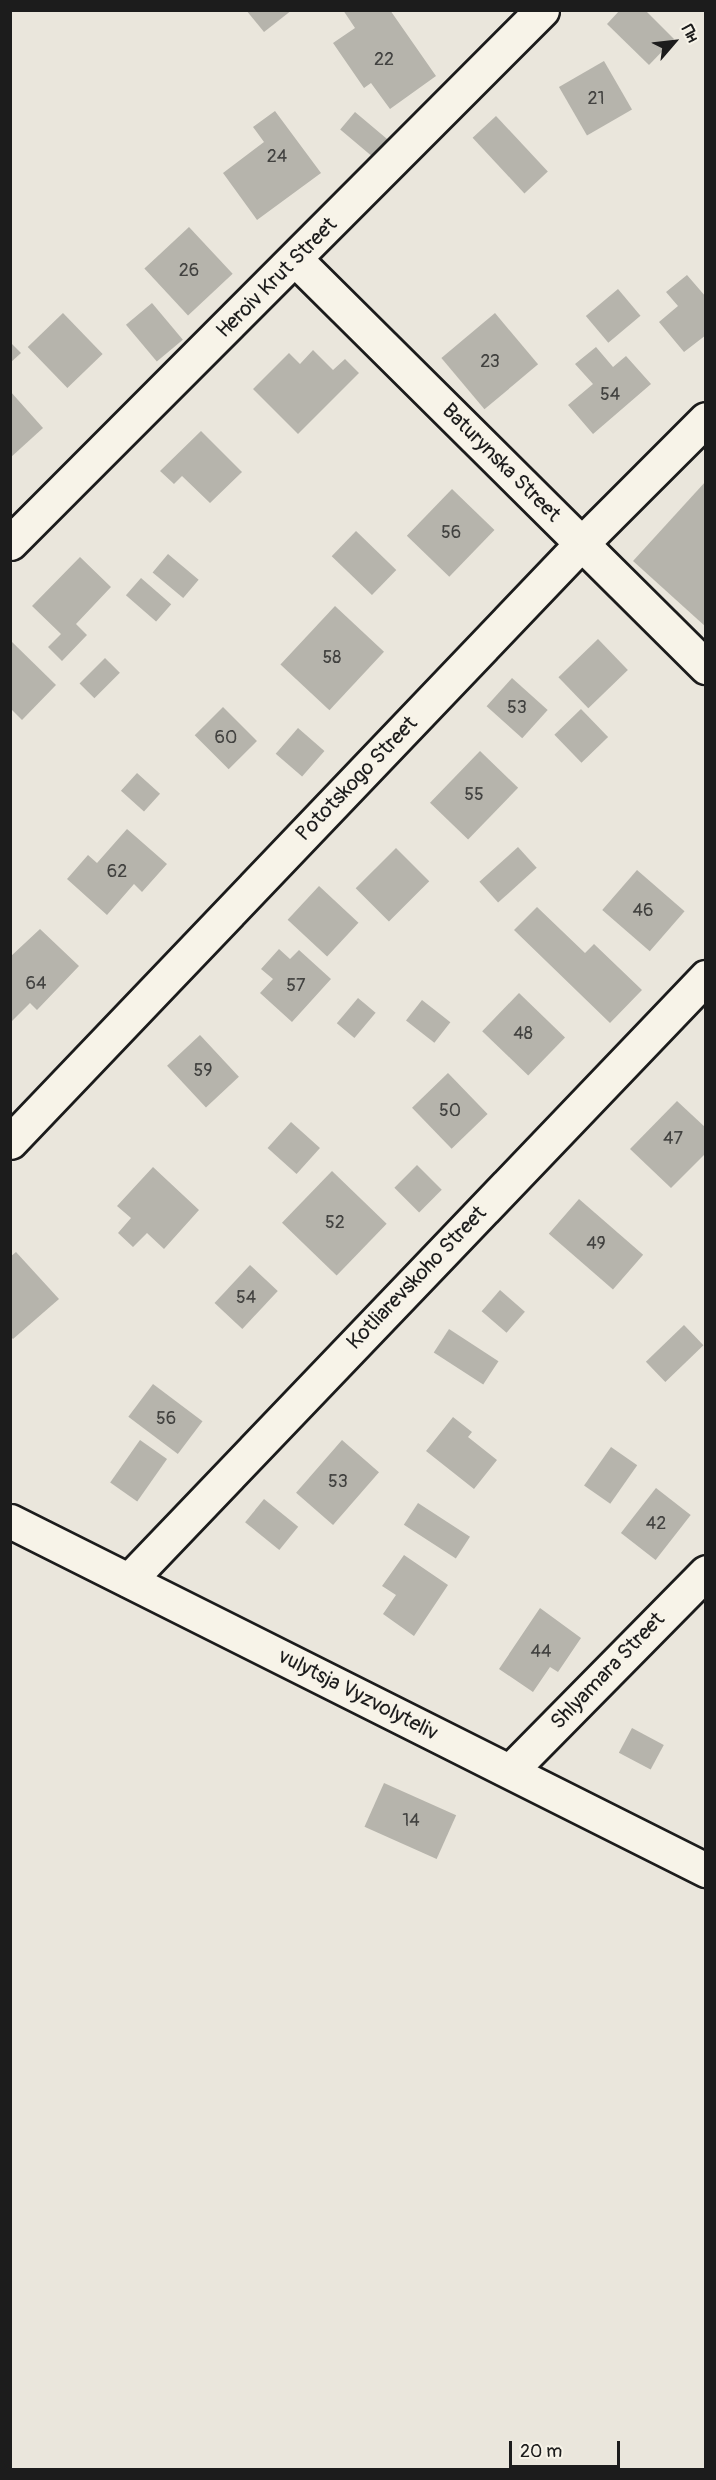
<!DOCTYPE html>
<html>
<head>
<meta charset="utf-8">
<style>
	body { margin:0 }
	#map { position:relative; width:716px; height:2480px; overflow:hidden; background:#eae6dc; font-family:Pangolin,sans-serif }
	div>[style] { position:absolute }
	.building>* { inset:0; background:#b6b4ac; transform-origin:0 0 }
	.roads { filter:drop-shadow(2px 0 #1c1c1c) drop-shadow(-2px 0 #1c1c1c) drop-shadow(0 2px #1c1c1c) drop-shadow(0 -2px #1c1c1c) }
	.minor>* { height:33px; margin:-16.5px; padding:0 16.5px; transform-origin:16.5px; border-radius:16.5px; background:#f7f3e8 }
	.secondary>* { height:33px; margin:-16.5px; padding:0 16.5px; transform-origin:16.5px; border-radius:16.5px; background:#f7f3e8 }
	span { translate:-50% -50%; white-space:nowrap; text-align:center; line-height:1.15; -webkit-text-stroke:4.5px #f7f3e8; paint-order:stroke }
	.number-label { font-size:18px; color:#424240 }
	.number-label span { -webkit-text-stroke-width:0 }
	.street-label { font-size:21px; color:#1c1c1c }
	.frame { position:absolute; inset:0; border:12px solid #1c1c1c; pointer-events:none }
	.north { position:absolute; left:644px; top:12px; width:60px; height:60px; -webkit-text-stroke:4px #f7f3e8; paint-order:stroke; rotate:62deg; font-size:16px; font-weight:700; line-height:24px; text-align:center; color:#1c1c1c }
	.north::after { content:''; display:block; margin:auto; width:21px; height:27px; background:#1c1c1c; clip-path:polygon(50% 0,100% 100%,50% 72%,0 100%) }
	.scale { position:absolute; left:509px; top:2441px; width:111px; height:27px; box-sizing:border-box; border:3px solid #1c1c1c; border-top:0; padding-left:8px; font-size:18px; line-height:21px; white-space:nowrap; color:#1c1c1c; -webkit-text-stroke:4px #f7f3e8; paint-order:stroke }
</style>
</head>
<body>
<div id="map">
	<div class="building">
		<div style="clip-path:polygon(246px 10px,292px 10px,264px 32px)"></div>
		<div style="clip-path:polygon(343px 10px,390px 10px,436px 76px,390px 109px,371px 83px,364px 88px,333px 43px,355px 28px)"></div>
		<div style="clip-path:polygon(620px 10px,645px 10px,674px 39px,649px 65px,607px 24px)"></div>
		<div style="left:604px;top:61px;width:56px;height:52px;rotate:60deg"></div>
		<div style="clip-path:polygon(275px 111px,321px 173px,257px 220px,223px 173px,264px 142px,253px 127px)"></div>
		<div style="left:355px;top:112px;width:45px;height:23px;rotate:40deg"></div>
		<div style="left:496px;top:116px;width:76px;height:32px;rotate:47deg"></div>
		<div style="left:189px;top:227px;width:64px;height:61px;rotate:47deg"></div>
		<div style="clip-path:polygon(687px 275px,706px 297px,706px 335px,684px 352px,659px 322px,678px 306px,666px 292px)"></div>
		<div style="left:618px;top:289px;width:35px;height:42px;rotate:50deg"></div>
		<div style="left:152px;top:303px;width:48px;height:34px;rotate:50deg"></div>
		<div style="left:63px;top:313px;width:57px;height:49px;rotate:46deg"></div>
		<div style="left:495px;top:313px;width:67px;height:70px;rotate:50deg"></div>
		<div style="clip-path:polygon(10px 342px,21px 353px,10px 363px)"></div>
		<div style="clip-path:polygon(596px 347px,613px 367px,626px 356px,651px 384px,593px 434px,568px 405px,593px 384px,575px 364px)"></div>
		<div style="clip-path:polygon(313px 350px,333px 370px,345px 359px,359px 373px,298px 434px,253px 389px,289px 353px,300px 364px)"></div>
		<div style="clip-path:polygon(10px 391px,43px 428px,10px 458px)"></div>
		<div style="clip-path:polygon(201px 431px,242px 472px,210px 503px,182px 476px,174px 484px,160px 471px)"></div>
		<div style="clip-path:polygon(706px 481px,706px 627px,633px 561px)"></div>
		<div style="left:452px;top:489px;width:59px;height:65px;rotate:44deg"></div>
		<div style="left:356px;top:531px;width:56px;height:35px;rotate:44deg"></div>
		<div style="left:168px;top:554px;width:40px;height:24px;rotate:40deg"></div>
		<div style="clip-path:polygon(80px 557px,111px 587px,76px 624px,87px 635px,62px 661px,48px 647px,61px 634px,32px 606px)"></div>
		<div style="left:141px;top:578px;width:40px;height:23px;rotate:41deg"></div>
		<div style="left:335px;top:606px;width:67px;height:80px;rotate:43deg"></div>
		<div style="left:598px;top:639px;width:43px;height:55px;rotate:46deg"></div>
		<div style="clip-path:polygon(10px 640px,56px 685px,22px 720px,10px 708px)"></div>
		<div style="left:105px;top:658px;width:21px;height:36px;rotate:45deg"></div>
		<div style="left:512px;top:678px;width:48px;height:38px;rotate:42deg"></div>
		<div style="left:223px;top:707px;width:48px;height:40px;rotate:45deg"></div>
		<div style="left:581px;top:709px;width:39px;height:37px;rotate:46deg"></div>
		<div style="left:298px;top:728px;width:35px;height:34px;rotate:41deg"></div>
		<div style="left:480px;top:751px;width:53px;height:72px;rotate:44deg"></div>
		<div style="left:137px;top:773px;width:31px;height:24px;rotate:42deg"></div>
		<div style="clip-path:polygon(127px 829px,167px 864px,142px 892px,134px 884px,107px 915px,67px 879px,88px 855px,97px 863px)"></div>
		<div style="left:518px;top:847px;width:28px;height:52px;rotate:48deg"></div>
		<div style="left:396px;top:848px;width:47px;height:57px;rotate:45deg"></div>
		<div style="left:637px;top:870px;width:63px;height:53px;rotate:41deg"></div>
		<div style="left:319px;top:886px;width:54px;height:46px;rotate:43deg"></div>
		<div style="clip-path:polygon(537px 907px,585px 953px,594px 944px,642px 990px,610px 1023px,514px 930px)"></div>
		<div style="clip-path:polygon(40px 929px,79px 966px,37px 1010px,30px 1003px,10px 1023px,10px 957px)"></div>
		<div style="clip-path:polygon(279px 949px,290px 959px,299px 950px,331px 979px,292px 1022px,260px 993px,273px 979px,261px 969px)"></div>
		<div style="left:519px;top:993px;width:64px;height:53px;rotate:44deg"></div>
		<div style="left:358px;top:998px;width:23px;height:33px;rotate:40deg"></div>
		<div style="left:422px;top:1000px;width:36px;height:26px;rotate:38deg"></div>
		<div style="left:200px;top:1035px;width:57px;height:45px;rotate:47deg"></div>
		<div style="left:448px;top:1073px;width:57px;height:50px;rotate:46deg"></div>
		<div style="clip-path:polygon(677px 1101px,706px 1128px,706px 1153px,671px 1188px,630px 1149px)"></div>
		<div style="left:291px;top:1122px;width:39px;height:35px;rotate:42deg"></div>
		<div style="left:417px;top:1165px;width:35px;height:32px;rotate:45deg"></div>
		<div style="clip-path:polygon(153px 1167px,199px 1210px,164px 1249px,147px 1233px,133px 1247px,118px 1233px,131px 1218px,117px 1206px)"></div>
		<div style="left:332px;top:1171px;width:76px;height:72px;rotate:44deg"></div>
		<div style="left:579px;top:1199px;width:85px;height:46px;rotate:41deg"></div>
		<div style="clip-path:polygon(16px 1252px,59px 1299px,13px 1339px,10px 1336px,10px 1257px)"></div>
		<div style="left:250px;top:1265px;width:38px;height:52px;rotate:43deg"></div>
		<div style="left:500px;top:1290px;width:33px;height:28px;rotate:41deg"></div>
		<div style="left:684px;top:1325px;width:28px;height:53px;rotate:46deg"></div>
		<div style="left:449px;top:1329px;width:59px;height:28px;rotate:33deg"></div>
		<div style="left:153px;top:1384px;width:62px;height:41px;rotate:37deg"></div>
		<div style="clip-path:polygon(453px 1417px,472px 1432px,468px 1437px,497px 1460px,474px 1489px,426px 1451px)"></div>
		<div style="left:140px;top:1440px;width:33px;height:52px;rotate:35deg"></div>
		<div style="left:342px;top:1440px;width:49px;height:70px;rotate:41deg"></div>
		<div style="left:611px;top:1447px;width:32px;height:47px;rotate:35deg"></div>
		<div style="left:656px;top:1488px;width:44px;height:57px;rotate:38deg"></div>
		<div style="left:264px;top:1499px;width:44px;height:30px;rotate:39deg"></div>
		<div style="left:418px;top:1503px;width:62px;height:26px;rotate:33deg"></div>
		<div style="clip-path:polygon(404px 1555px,448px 1585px,414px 1636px,383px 1614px,396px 1595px,382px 1586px)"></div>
		<div style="clip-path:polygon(540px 1608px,581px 1638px,558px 1672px,550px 1667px,533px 1692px,499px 1669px)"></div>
		<div style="left:632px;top:1728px;width:36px;height:28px;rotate:28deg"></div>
		<div style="left:384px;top:1783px;width:79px;height:48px;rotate:24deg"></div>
	</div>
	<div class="roads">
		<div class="minor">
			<div style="left:296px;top:260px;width:578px;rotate:44.79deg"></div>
			<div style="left:10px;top:543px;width:753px;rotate:-45.05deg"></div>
			<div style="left:10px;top:1142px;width:828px;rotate:-46.32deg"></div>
			<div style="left:582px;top:543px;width:175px;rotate:-45deg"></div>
			<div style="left:129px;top:1580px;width:835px;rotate:-46.26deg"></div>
			<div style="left:510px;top:1771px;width:279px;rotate:-45.4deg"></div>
		</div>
		<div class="secondary">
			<div style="left:10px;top:1521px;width:779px;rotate:26.63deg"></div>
		</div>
	</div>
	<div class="number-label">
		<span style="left:384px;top:60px">22</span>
		<span style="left:596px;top:99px">21</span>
		<span style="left:277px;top:157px">24</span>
		<span style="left:189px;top:271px">26</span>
		<span style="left:490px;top:362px">23</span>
		<span style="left:610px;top:395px">54</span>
		<span style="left:451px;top:533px">56</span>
		<span style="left:332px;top:658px">58</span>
		<span style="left:517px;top:708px">53</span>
		<span style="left:226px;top:738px">60</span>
		<span style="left:474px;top:795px">55</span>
		<span style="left:117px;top:872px">62</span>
		<span style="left:643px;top:911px">46</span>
		<span style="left:36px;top:984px">64</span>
		<span style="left:296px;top:986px">57</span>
		<span style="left:523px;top:1034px">48</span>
		<span style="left:203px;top:1071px">59</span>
		<span style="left:450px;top:1111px">50</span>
		<span style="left:673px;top:1139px">47</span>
		<span style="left:335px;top:1223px">52</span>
		<span style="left:596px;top:1244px">49</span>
		<span style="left:246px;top:1298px">54</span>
		<span style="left:166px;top:1419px">56</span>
		<span style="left:338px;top:1482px">53</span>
		<span style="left:656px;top:1524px">42</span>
		<span style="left:541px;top:1652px">44</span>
		<span style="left:411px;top:1821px">14</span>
	</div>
	<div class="street-label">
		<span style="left:277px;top:278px;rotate:-45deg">Heroiv Krut Street</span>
		<span style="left:501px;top:463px;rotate:45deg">Baturynska Street</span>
		<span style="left:357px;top:779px;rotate:-46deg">Pototskogo Street</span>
		<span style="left:417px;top:1278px;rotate:-46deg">Kotliarevskoho Street</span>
		<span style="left:608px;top:1671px;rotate:-46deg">Shlyamara Street</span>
		<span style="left:358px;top:1695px;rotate:27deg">vulytsja Vyzvolyteliv</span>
	</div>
	<div class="frame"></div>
	<div class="north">Пн</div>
	<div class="scale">20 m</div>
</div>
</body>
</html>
